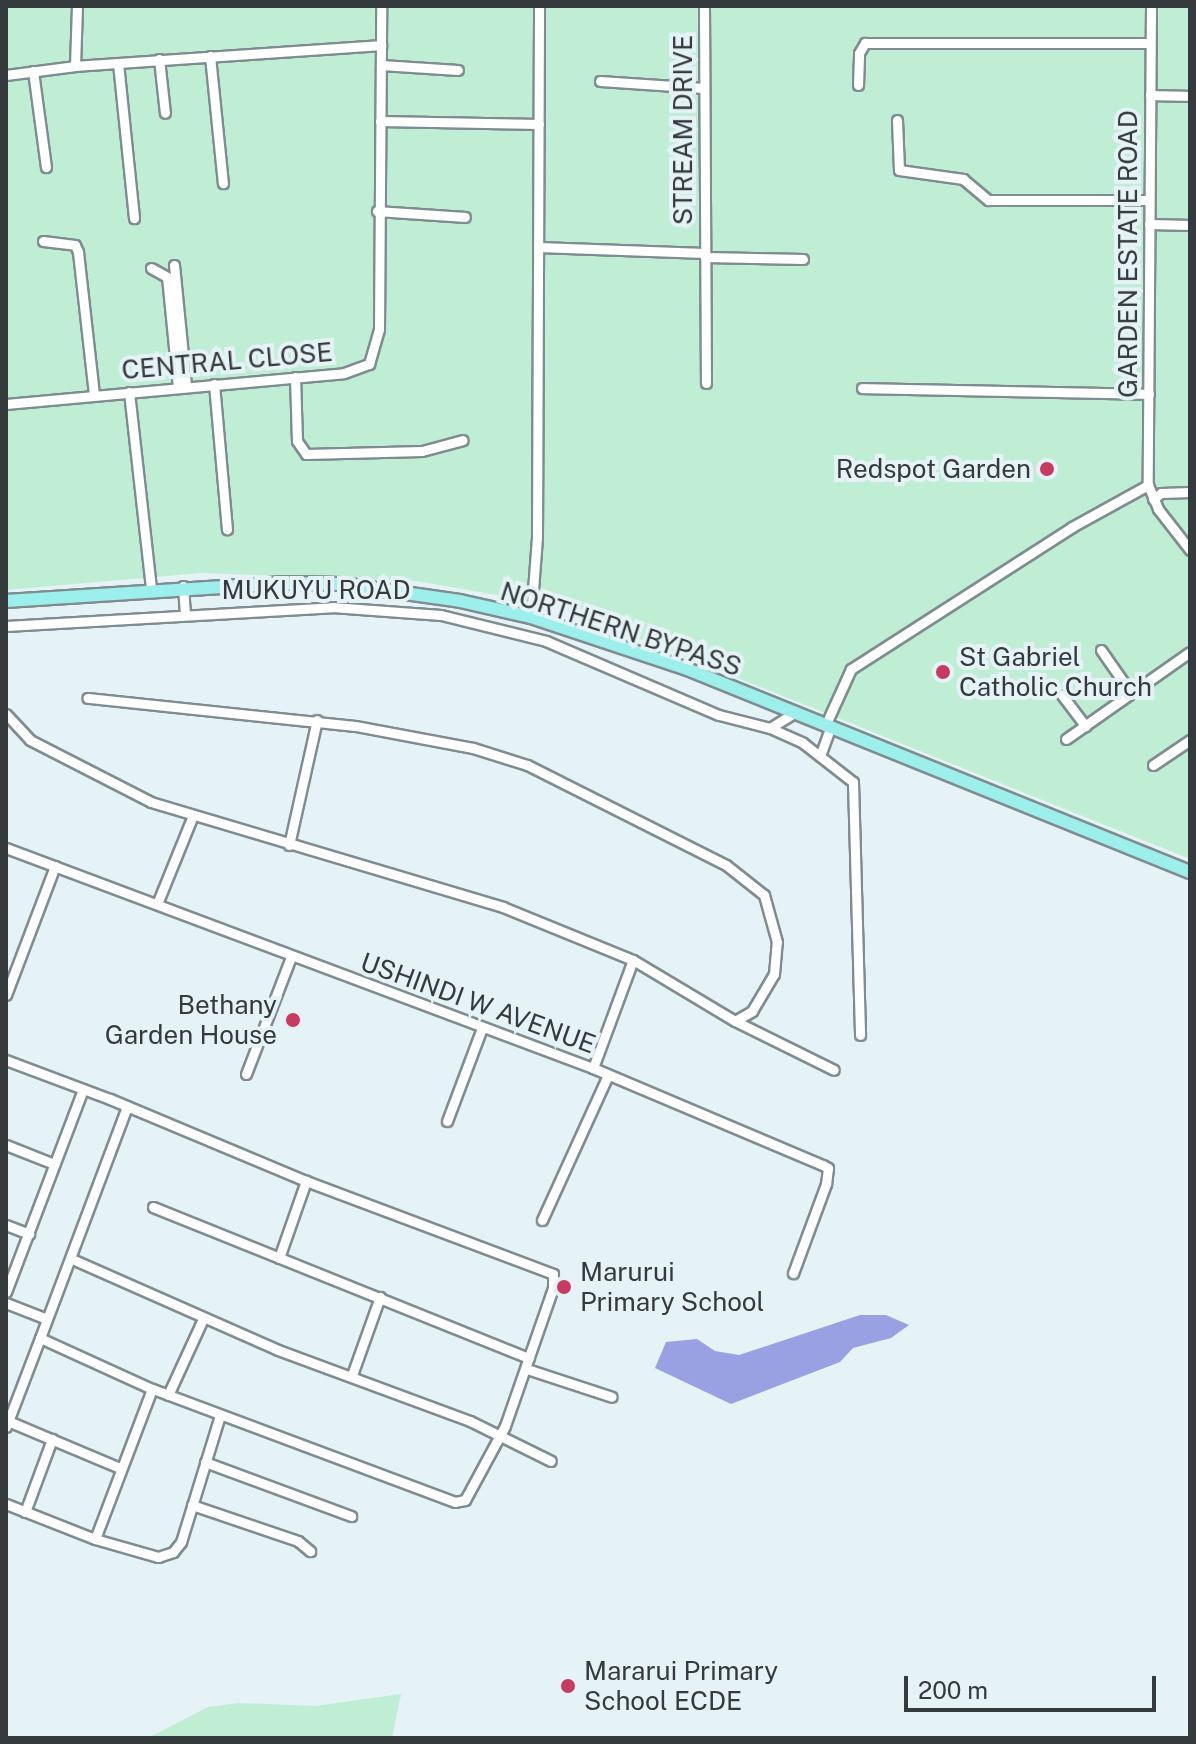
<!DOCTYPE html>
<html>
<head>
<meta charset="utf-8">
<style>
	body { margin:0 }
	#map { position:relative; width:1196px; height:1744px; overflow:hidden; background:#e5f2f6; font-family:"Public Sans",sans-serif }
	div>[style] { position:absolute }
	.green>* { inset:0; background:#bfeed5 }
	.water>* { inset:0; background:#9aa1e3 }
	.roads { filter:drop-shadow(2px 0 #7f8c90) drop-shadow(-2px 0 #7f8c90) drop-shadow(0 2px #7f8c90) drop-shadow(0 -2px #7f8c90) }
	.minor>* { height:9px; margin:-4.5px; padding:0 4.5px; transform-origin:4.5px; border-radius:4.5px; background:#fff }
	.major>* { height:12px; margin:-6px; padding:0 6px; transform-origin:6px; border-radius:6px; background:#9defeb }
	.dots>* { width:22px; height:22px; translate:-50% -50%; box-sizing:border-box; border:4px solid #e5f2f6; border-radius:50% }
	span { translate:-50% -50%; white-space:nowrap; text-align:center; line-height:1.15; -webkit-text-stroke:8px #e5f2f6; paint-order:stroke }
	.street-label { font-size:26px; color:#353a3c }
	.poi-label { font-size:26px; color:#353a3c }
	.right { translate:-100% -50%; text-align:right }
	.left { translate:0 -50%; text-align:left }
	.frame { position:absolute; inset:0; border:8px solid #353a3c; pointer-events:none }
	.scale { position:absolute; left:904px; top:1676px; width:252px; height:36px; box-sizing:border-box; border:4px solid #353a3c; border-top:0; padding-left:10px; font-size:24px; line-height:28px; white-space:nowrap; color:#353a3c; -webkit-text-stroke:6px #e5f2f6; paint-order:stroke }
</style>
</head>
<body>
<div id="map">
	<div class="green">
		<div style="clip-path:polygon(6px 6px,1190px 6px,1190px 859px,555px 605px,416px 581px,201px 573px,6px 590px)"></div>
		<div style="clip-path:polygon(401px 1694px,392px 1738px,148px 1738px,208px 1707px,239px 1703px,316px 1706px)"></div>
	</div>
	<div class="water">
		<div style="clip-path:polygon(860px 1315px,886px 1315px,909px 1325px,891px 1338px,853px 1348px,840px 1362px,731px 1404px,655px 1368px,666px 1342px,697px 1339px,715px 1351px,739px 1355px)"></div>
	</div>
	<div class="roads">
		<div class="minor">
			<div style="left:704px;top:6px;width:377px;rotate:89.7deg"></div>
			<div style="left:1151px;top:6px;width:479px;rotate:90.4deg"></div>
			<div style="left:1148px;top:485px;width:26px;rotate:67deg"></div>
			<div style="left:1158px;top:509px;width:52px;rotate:52deg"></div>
			<div style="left:210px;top:56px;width:128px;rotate:84.2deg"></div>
			<div style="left:159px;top:59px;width:54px;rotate:83.7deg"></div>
			<div style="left:118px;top:63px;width:156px;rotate:84.1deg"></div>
			<div style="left:381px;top:65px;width:77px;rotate:3.7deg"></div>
			<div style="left:75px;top:66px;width:60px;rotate:-88.1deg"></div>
			<div style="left:33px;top:71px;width:97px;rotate:82.3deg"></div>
			<div style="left:6px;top:75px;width:70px;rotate:-7.4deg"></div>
			<div style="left:75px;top:66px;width:307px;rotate:-3.9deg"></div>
			<div style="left:600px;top:81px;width:104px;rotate:3.9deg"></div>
			<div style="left:858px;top:85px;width:32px;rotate:-88deg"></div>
			<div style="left:859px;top:53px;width:12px;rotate:-59deg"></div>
			<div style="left:865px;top:43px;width:285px"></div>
			<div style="left:1150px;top:95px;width:40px;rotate:1.4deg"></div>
			<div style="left:897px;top:120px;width:50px;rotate:87.7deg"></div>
			<div style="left:899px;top:170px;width:65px;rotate:8deg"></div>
			<div style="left:963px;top:179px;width:33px;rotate:40deg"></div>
			<div style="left:988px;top:200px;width:161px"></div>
			<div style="left:380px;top:121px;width:159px;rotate:1.1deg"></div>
			<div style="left:377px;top:211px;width:88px;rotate:3.9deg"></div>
			<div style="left:1149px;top:224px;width:41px;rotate:1.4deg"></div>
			<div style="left:43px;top:241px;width:32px;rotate:7deg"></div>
			<div style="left:75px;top:245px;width:8px;rotate:67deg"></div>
			<div style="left:78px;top:252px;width:143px;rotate:83.6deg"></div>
			<div style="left:538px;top:247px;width:167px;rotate:2.1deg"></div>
			<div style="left:705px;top:257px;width:98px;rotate:1.2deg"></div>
			<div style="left:174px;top:265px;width:122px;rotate:84.3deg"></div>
			<div style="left:151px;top:268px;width:18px;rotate:29deg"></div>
			<div style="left:167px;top:277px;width:111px;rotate:84.3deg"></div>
			<div style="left:295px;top:377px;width:64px;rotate:88.2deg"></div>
			<div style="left:297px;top:441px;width:16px;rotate:55deg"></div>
			<div style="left:306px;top:454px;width:116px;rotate:-1.5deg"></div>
			<div style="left:422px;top:451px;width:42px;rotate:-15deg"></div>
			<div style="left:214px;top:384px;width:146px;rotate:84.9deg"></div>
			<div style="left:862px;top:388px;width:287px;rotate:1.2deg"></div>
			<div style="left:129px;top:392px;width:197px;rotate:83.6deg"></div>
			<div style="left:6px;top:404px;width:339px;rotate:-5.2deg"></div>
			<div style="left:344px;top:373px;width:27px;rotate:-20deg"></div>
			<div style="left:369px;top:364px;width:36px;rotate:-74deg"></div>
			<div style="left:379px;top:329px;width:323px;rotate:-89.6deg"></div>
			<div style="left:1153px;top:499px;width:10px;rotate:-37deg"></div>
			<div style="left:1161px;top:493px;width:29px;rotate:-2deg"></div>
			<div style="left:183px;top:586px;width:26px;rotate:86deg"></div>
			<div style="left:531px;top:617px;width:80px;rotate:-85.7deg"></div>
			<div style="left:537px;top:537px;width:531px;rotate:-89.78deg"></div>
			<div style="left:6px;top:626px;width:327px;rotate:-3.3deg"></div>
			<div style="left:332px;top:607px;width:109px;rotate:4.2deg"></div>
			<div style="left:441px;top:615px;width:108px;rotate:13.9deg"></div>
			<div style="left:546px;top:641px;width:188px;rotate:23.2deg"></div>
			<div style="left:719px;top:715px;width:53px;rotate:14.3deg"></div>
			<div style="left:770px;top:728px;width:28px;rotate:-32deg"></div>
			<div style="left:1101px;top:650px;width:52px;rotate:55.1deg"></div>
			<div style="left:1062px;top:695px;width:39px;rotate:53deg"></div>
			<div style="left:6px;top:714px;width:35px;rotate:47deg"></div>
			<div style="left:30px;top:740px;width:136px;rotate:27.1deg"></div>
			<div style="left:151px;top:802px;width:367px;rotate:16.6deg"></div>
			<div style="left:503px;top:907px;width:140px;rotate:22.2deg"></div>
			<div style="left:633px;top:960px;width:119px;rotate:30.9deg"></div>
			<div style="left:735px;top:1021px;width:20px;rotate:-30deg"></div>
			<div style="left:752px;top:1011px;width:43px;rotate:-59.3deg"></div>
			<div style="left:774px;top:974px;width:32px;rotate:-85deg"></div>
			<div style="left:777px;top:942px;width:49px;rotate:-105.5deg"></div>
			<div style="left:764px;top:895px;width:48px;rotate:-141.7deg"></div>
			<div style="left:726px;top:865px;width:223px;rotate:-153.3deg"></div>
			<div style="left:527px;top:765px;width:57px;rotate:-162.5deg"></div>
			<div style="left:473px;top:748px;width:120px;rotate:-169.4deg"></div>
			<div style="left:355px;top:726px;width:269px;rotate:-174deg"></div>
			<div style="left:825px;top:726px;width:63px;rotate:-65.5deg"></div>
			<div style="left:851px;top:669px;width:263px;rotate:-32.7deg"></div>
			<div style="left:1072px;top:527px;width:87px;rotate:-28.9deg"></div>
			<div style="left:770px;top:728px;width:36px;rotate:24deg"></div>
			<div style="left:803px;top:743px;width:63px;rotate:38deg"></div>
			<div style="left:853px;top:782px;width:253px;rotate:88.4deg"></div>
			<div style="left:1066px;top:739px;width:151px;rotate:-35.1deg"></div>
			<div style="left:820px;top:756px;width:30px;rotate:-70deg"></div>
			<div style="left:1153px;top:765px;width:45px;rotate:-34deg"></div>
			<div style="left:289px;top:845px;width:128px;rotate:-77.4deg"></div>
			<div style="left:6px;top:848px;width:627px;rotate:20.55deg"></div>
			<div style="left:593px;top:1068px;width:250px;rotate:22.9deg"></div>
			<div style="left:823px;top:1165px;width:6px;rotate:31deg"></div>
			<div style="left:828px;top:1168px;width:16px;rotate:97deg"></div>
			<div style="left:826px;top:1184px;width:95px;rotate:110.3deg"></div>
			<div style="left:157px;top:904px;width:93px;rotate:-67.9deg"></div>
			<div style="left:6px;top:995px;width:138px;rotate:-69.2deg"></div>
			<div style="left:735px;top:1021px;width:110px;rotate:26.3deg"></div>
			<div style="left:6px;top:1060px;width:111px;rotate:20.6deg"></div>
			<div style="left:110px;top:1099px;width:212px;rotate:22.7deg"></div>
			<div style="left:306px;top:1181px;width:264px;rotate:20.6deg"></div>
			<div style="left:553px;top:1274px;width:14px;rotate:90deg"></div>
			<div style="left:553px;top:1288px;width:146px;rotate:109.2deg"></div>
			<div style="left:505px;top:1426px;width:84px;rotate:118.4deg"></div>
			<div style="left:465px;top:1500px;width:10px;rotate:169deg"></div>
			<div style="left:455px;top:1502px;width:323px;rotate:-159.5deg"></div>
			<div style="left:152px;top:1389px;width:123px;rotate:-155.5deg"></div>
			<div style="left:40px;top:1338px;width:247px;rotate:-69.4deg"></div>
			<div style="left:593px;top:1068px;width:115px;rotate:-69.7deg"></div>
			<div style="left:246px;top:1074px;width:125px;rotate:-69deg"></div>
			<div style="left:447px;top:1121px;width:99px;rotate:-69.4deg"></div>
			<div style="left:6px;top:1145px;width:52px;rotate:21.6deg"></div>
			<div style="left:153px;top:1207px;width:405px;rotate:21.9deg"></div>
			<div style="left:542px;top:1220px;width:159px;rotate:-65.5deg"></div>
			<div style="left:6px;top:1225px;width:25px;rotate:21deg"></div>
			<div style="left:279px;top:1258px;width:82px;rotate:-70.7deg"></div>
			<div style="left:72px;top:1259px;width:225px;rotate:23.8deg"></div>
			<div style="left:278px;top:1350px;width:205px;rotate:20.3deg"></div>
			<div style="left:470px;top:1421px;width:90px;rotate:26.3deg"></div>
			<div style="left:6px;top:1292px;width:217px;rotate:-69.2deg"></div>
			<div style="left:6px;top:1303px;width:44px;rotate:21.3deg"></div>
			<div style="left:527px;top:1369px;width:89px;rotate:18.2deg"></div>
			<div style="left:352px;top:1375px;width:83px;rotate:-70.3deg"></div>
			<div style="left:168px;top:1395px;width:84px;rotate:-65.3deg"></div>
			<div style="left:8px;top:1421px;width:121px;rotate:22.8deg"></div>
			<div style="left:6px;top:1427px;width:95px;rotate:-69.1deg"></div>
			<div style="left:205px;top:1462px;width:156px;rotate:20.3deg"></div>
			<div style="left:6px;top:1504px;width:96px;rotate:21.5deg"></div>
			<div style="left:95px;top:1539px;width:160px;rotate:-69.2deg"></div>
			<div style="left:192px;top:1505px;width:112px;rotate:18.8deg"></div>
			<div style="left:298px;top:1541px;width:16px;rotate:40deg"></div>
			<div style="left:25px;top:1512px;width:78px;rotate:-69.7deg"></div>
			<div style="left:95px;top:1539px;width:66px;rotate:15.9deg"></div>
			<div style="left:158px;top:1557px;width:16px;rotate:-18deg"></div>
			<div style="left:173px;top:1552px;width:13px;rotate:-51deg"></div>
			<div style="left:181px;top:1542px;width:133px;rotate:-72.9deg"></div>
		</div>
		<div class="major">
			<div style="left:6px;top:601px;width:279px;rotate:-3.7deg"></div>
			<div style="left:284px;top:583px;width:57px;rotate:1deg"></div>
			<div style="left:341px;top:584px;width:120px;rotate:8.1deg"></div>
			<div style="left:460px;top:601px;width:73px;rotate:12.7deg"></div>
			<div style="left:531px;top:617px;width:164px;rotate:18.4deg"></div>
			<div style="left:687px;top:669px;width:542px;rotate:21.98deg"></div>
		</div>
	</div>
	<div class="dots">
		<div style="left:1047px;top:469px;background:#c93a63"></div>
		<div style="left:943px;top:672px;background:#c93a63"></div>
		<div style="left:293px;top:1020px;background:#c93a63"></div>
		<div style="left:564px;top:1287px;background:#c93a63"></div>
		<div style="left:568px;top:1686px;background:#c93a63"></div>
	</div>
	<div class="street-label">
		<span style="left:683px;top:130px;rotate:-90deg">STREAM DRIVE</span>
		<span style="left:1128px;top:254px;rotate:-90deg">GARDEN ESTATE ROAD</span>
		<span style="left:227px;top:361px;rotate:-5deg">CENTRAL CLOSE</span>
		<span style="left:316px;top:590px">MUKUYU ROAD</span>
		<span style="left:621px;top:629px;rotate:18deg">NORTHERN BYPASS</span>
		<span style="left:478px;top:1003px;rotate:20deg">USHINDI W AVENUE</span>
	</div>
	<div class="poi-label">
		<span class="right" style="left:1031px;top:469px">Redspot Garden</span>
		<span class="left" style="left:959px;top:672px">St Gabriel<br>Catholic Church</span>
		<span class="right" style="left:277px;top:1020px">Bethany<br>Garden House</span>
		<span class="left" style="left:580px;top:1287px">Marurui<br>Primary School</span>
		<span class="left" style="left:584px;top:1686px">Mararui Primary<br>School ECDE</span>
	</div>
	<div class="frame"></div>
	<div class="scale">200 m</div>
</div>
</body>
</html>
